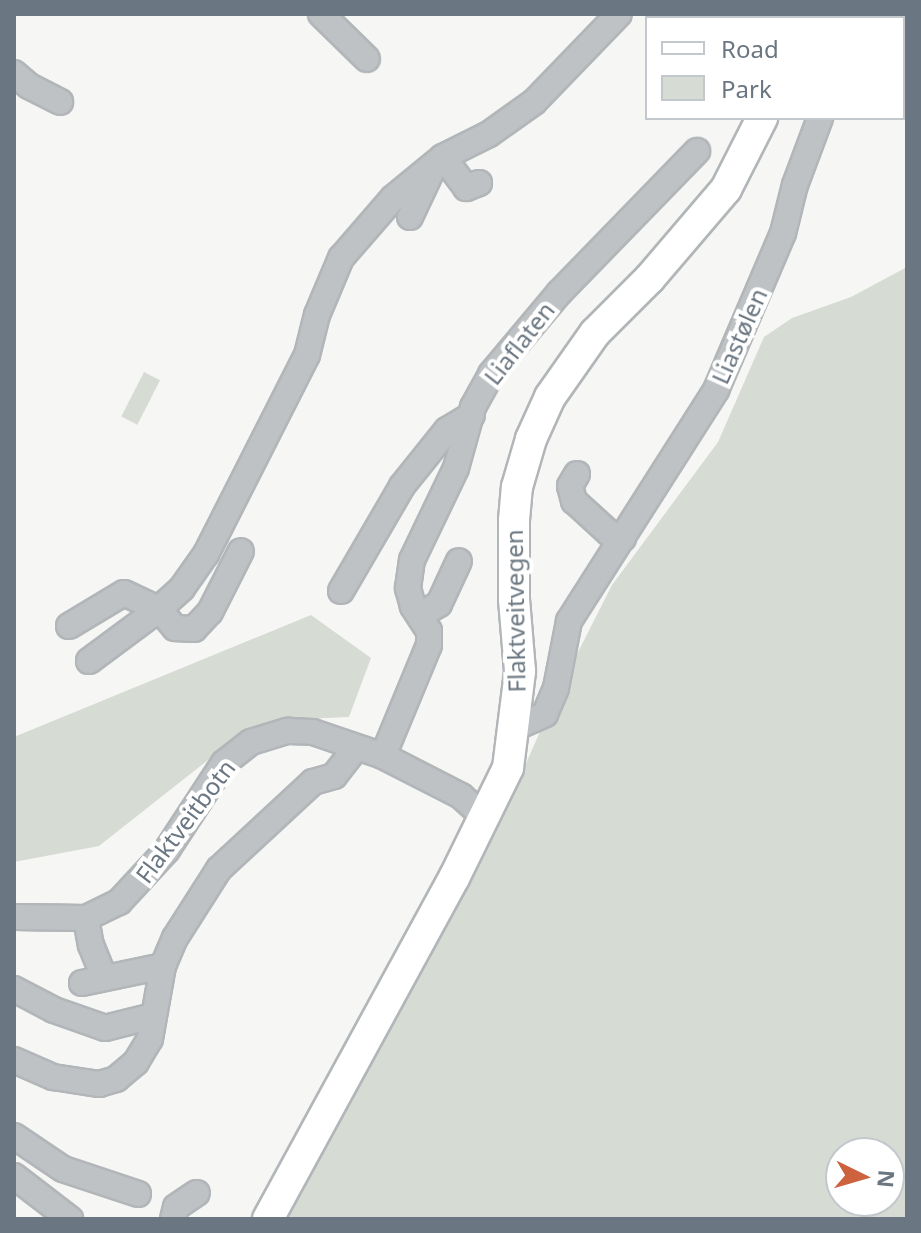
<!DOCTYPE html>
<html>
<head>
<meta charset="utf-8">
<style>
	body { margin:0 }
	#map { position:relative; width:921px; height:1233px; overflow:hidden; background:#f6f7f4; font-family:"Noto Sans",sans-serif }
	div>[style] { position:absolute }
	.green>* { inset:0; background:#d6dbd4; transform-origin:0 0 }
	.roads { filter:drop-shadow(2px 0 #b2b6b9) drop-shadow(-2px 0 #b2b6b9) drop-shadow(0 2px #b2b6b9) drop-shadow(0 -2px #b2b6b9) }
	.minor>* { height:24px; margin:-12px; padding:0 12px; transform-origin:12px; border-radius:12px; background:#bec2c5 }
	.major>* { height:30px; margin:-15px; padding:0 15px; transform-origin:15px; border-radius:15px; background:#fff }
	span { translate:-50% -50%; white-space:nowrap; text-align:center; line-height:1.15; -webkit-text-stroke:8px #fff; paint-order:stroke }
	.street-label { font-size:24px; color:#6a7681 }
	.frame { position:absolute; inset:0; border:16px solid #6a7681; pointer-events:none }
	.legend { position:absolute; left:645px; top:16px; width:260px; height:104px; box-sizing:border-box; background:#fff; border:2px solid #c3c8cd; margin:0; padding:10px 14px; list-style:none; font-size:24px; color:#6a7681 }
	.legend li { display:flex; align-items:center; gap:16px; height:40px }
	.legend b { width:40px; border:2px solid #c3c8cd }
	.north { position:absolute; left:825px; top:1137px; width:80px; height:80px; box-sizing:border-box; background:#fff; border:2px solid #c3c8cd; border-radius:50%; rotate:95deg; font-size:22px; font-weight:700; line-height:32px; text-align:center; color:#6a7681 }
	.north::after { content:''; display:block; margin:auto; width:28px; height:36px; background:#cc623e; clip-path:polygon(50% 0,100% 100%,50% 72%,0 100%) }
</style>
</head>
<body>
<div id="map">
	<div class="green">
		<div style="clip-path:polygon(evenodd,907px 267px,907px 1219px,265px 1219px,275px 1186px,509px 802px,542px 727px,560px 707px,574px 660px,612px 585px,718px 442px,764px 337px,792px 318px,851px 297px,907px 267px,841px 1153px,889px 1153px,889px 1201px,841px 1201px,841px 1153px)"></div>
		<div style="left:144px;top:372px;width:18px;height:50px;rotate:27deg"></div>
		<div style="clip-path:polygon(311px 615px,371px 658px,349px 717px,305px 719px,241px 734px,99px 846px,14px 862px,14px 737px)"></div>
	</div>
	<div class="roads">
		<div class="minor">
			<div style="left:321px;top:14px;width:64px;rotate:44.4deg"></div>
			<div style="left:680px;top:18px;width:6px;rotate:-45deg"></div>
			<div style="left:903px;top:18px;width:5px;rotate:-37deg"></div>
			<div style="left:14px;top:73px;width:20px;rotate:41deg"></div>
			<div style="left:29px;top:86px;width:35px;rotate:27deg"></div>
			<div style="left:443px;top:157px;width:39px;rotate:53deg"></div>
			<div style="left:466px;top:188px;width:14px;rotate:-21deg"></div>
			<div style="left:410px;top:217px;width:54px;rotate:-64.9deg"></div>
			<div style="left:577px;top:474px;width:14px;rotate:120deg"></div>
			<div style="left:570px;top:486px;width:16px;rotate:75deg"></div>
			<div style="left:574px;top:501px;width:47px;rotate:42.4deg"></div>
			<div style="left:609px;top:533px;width:15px;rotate:20deg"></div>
			<div style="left:341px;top:591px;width:121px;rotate:-59.8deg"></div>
			<div style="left:402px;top:486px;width:72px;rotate:-51.2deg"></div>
			<div style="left:447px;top:430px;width:29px;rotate:-31deg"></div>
			<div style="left:420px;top:615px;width:22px;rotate:-30deg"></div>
			<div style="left:439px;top:604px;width:47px;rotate:-65.1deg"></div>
			<div style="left:69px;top:626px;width:64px;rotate:-31deg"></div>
			<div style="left:124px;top:593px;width:38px;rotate:25deg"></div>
			<div style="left:159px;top:609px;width:31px;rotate:-42deg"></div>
			<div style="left:182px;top:588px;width:42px;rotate:-54.8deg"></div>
			<div style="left:206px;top:554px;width:223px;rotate:-63.1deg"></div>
			<div style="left:307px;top:355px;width:41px;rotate:-76deg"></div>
			<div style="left:317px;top:315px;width:62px;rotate:-67.2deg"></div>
			<div style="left:341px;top:258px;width:79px;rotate:-49.1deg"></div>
			<div style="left:393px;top:198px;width:65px;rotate:-39.4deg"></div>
			<div style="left:443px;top:157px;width:51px;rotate:-26.6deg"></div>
			<div style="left:489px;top:134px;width:55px;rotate:-35.4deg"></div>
			<div style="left:534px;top:102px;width:122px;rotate:-46deg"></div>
			<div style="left:89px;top:661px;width:87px;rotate:-36.6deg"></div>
			<div style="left:159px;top:609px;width:25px;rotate:50deg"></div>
			<div style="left:175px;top:628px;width:19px;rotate:3deg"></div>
			<div style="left:194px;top:629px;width:23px;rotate:-47deg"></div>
			<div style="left:210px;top:612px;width:68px;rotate:-63.1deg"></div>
			<div style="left:514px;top:728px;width:34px;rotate:-24deg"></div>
			<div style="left:545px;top:714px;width:28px;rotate:-67deg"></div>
			<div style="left:556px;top:688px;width:68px;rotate:-79deg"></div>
			<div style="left:569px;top:621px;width:274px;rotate:-57.5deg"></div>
			<div style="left:716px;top:390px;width:171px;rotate:-66.9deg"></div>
			<div style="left:783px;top:233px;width:49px;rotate:-76deg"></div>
			<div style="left:795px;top:185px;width:72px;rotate:-69.5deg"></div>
			<div style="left:383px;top:756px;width:120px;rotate:-67.5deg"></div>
			<div style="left:429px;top:645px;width:14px;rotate:-90deg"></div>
			<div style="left:429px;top:631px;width:30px;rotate:-123deg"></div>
			<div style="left:413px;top:606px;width:19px;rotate:-106deg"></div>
			<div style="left:408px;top:588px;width:28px;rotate:-82deg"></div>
			<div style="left:412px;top:560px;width:102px;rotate:-64.4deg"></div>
			<div style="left:456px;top:468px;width:63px;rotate:-74.4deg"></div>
			<div style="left:473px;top:407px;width:38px;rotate:-61deg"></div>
			<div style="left:491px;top:374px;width:106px;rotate:-50deg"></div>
			<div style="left:559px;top:293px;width:198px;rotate:-45.8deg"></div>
			<div style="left:14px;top:917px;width:72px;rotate:0.8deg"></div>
			<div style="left:86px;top:918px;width:37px;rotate:-26deg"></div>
			<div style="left:119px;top:902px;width:71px;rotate:-47.3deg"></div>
			<div style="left:167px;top:850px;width:104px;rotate:-56.8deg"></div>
			<div style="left:224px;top:763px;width:34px;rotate:-38deg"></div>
			<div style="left:251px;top:742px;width:39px;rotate:-17deg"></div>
			<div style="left:288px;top:731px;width:25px;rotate:2deg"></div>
			<div style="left:313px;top:732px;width:74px;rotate:18.9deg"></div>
			<div style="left:383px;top:756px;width:88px;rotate:27.1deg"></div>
			<div style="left:461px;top:796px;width:31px;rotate:42deg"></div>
			<div style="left:86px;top:918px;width:27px;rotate:80deg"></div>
			<div style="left:91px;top:945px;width:35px;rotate:68deg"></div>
			<div style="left:82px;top:983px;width:83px;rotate:-11.9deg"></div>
			<div style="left:14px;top:989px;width:45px;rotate:27.7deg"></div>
			<div style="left:54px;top:1010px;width:54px;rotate:19.4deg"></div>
			<div style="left:105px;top:1028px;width:49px;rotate:-14deg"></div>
			<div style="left:14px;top:1060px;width:43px;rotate:23.6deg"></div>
			<div style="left:53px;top:1077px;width:47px;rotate:8.7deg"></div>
			<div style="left:99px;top:1084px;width:18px;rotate:-16deg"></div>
			<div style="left:116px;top:1079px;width:26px;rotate:-40deg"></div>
			<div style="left:136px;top:1062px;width:27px;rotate:-59deg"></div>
			<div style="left:150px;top:1039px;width:74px;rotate:-79.9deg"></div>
			<div style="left:163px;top:966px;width:30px;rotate:-67deg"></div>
			<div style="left:175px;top:938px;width:82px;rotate:-57.5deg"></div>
			<div style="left:219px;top:869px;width:128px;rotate:-42.8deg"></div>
			<div style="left:313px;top:782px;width:22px;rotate:-16deg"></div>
			<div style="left:334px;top:776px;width:36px;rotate:-52deg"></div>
			<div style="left:14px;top:1136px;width:59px;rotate:34deg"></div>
			<div style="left:63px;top:1169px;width:79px;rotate:18.4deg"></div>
			<div style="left:14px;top:1176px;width:71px;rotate:37.5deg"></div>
			<div style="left:173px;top:1219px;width:12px;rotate:-76deg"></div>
			<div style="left:176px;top:1207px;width:25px;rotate:-34deg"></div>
		</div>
		<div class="major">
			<div style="left:818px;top:18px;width:4px;rotate:-63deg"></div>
			<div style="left:268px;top:1219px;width:388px;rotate:-61.4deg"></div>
			<div style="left:454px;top:878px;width:123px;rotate:-63.9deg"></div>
			<div style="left:508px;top:768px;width:98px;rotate:-82.9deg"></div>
			<div style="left:520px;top:671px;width:72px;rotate:-94.8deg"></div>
			<div style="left:514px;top:599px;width:79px;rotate:-90deg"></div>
			<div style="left:514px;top:520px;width:33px;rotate:-85deg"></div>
			<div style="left:517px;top:487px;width:50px;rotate:-73.7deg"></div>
			<div style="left:531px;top:439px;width:46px;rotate:-65.7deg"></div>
			<div style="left:550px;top:397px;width:78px;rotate:-54.9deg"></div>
			<div style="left:595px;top:333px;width:78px;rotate:-45deg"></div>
			<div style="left:650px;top:278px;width:117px;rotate:-49.5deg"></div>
			<div style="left:726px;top:189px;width:80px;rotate:-63.1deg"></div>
		</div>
	</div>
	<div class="street-label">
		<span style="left:739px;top:336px;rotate:-66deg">Liastølen</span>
		<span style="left:519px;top:343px;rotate:-52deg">Liaflaten</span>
		<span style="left:515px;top:611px;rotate:-91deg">Flaktveitvegen</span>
		<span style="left:185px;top:821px;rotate:-53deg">Flaktveitbotn</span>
	</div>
	<div class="frame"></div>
	<ul class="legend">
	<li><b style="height:10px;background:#fff"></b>Road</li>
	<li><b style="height:22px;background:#d6dbd4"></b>Park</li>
	</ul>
	<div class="north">N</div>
</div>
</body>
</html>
